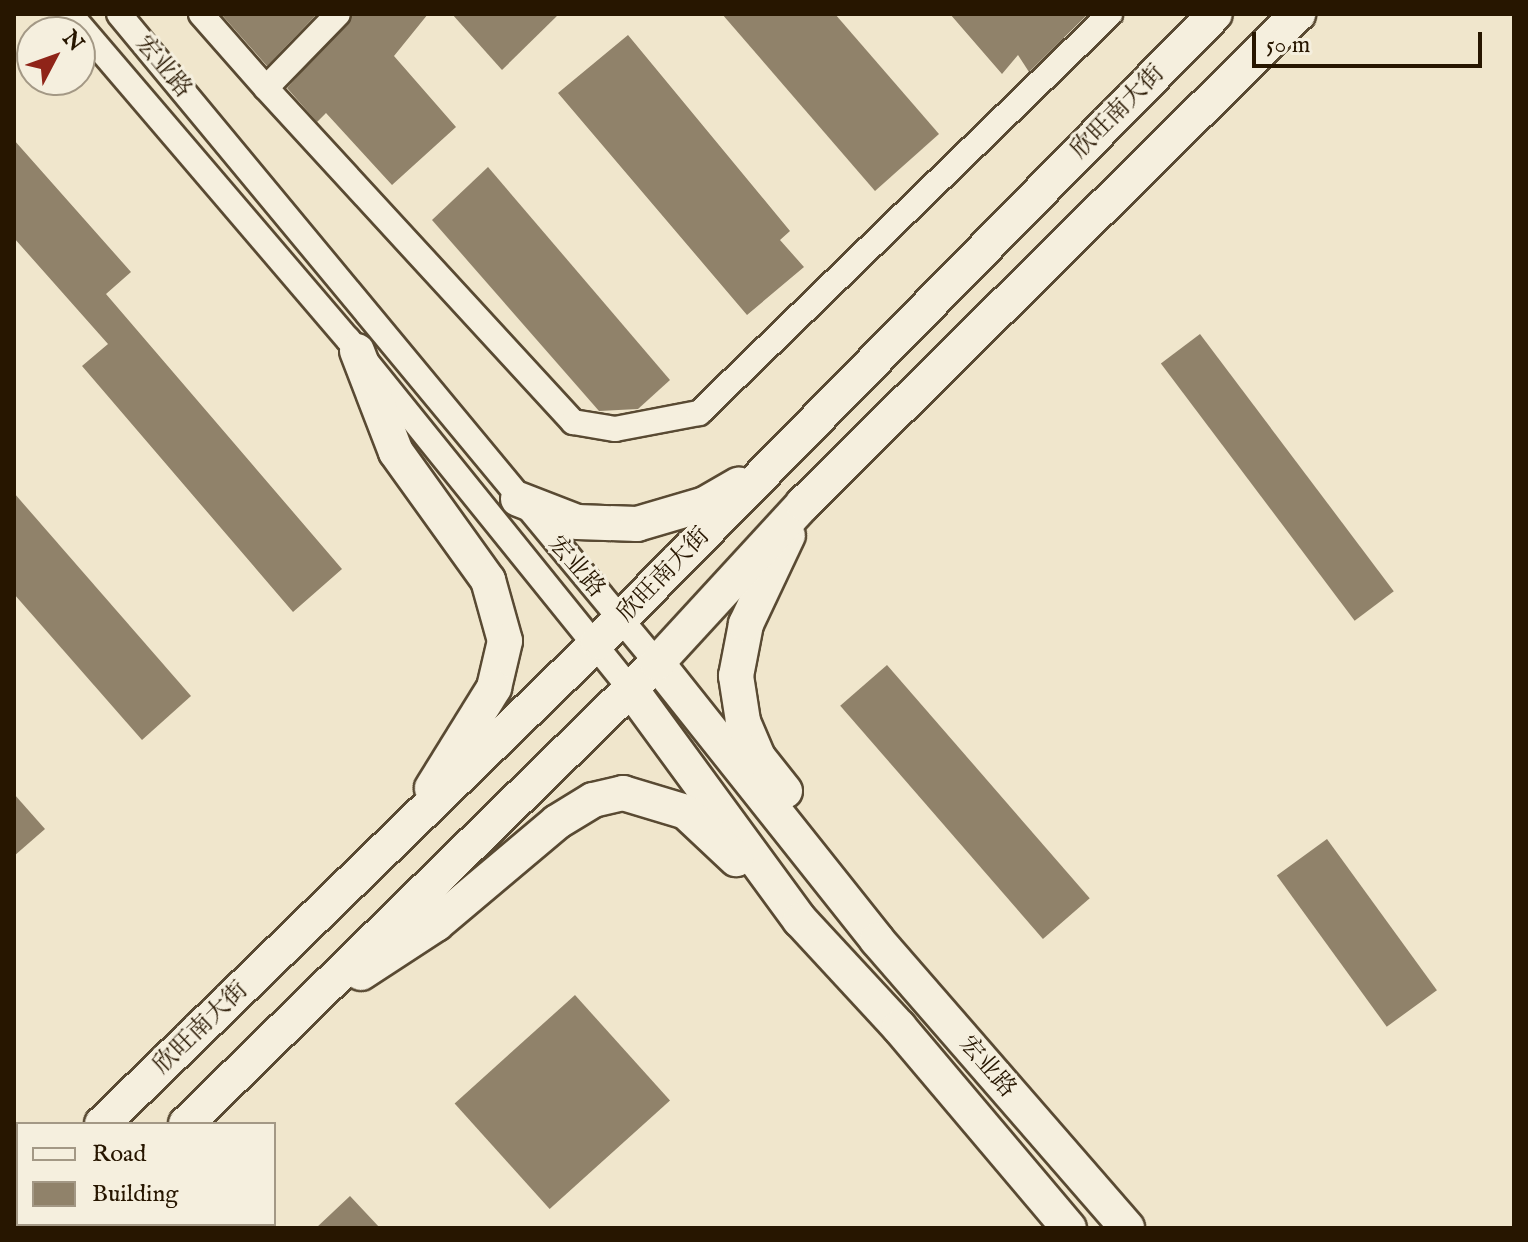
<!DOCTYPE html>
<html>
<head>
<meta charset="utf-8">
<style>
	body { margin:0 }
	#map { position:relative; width:1528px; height:1242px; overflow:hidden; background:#f0e6cc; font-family:"IM FELL English","Noto Serif SC",serif }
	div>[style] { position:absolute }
	.building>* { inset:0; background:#90826a; transform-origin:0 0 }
	.roads { filter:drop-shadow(2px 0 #594a33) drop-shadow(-2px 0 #594a33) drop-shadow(0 2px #594a33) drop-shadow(0 -2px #594a33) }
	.street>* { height:24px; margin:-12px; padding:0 12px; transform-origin:12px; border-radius:12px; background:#f5efde }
	.secondary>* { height:34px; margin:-17px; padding:0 17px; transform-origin:17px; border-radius:17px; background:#f5efde }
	span { translate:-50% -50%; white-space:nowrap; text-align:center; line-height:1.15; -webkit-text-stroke:6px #f5efde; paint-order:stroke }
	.street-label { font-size:24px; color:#271600 }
	.frame { position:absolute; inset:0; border:16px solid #271600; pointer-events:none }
	.legend { position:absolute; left:16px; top:1122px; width:260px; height:104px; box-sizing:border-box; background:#f5efde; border:2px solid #a39885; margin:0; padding:10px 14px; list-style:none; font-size:24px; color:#271600 }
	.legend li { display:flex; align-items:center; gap:16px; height:40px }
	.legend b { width:40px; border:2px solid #a39885 }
	.north { position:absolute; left:16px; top:16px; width:80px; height:80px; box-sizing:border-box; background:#f5efde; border:2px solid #a39885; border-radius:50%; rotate:49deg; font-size:22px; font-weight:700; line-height:32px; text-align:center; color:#271600 }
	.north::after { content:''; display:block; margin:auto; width:28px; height:36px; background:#8f2418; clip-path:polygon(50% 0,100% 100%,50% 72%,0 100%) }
	.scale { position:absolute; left:1252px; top:32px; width:230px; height:36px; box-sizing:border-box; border:4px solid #271600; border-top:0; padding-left:10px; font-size:24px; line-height:28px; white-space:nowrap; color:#271600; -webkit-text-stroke:6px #f5efde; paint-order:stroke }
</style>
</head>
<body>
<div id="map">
	<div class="building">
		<div style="clip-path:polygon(221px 14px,317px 14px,267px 66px)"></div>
		<div style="clip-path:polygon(353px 14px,428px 14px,394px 56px,456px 127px,392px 185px,326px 113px,317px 122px,287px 88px)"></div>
		<div style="clip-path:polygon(452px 14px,559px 14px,502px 70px)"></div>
		<div style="clip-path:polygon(722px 14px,835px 14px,939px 134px,875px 191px)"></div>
		<div style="clip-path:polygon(950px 14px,1088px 14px,1029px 72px,1018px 55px,1002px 74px)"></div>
		<div style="clip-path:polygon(628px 35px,790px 231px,780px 240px,804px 267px,747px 315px,558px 93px)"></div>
		<div style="clip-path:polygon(14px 140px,131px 272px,106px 294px,342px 569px,293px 612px,82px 366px,108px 344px,14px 238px)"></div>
		<div style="clip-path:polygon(488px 167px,670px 380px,638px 409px,599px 411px,432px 220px)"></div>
		<div style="left:1200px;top:334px;width:322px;height:49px;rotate:53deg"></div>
		<div style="clip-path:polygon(14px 493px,191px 696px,142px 740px,14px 594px)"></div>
		<div style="left:887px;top:665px;width:309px;height:62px;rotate:49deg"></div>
		<div style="clip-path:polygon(14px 794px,45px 829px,14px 856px)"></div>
		<div style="left:1327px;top:839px;width:187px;height:62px;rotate:54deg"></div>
		<div style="left:575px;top:995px;width:142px;height:162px;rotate:48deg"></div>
		<div style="clip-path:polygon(350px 1196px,380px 1228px,316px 1228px)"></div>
	</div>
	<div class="roads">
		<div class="street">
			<div style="left:70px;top:14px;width:428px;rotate:49.5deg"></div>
			<div style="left:348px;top:339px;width:449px;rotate:51.1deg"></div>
			<div style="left:119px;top:14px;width:843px;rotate:50.34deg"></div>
			<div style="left:201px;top:14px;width:98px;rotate:48.7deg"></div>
			<div style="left:266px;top:88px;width:103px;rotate:-45.8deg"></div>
			<div style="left:266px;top:88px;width:454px;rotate:47.4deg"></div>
			<div style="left:573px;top:422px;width:43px;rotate:9.5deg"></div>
			<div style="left:615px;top:429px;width:86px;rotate:-10.8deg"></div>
			<div style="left:699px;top:413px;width:573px;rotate:-44.15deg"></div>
		</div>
		<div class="secondary">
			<div style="left:357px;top:351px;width:108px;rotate:68.9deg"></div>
			<div style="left:396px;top:452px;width:158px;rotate:54.3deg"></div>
			<div style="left:488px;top:580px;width:63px;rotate:74.4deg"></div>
			<div style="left:505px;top:641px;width:48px;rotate:103.2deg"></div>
			<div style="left:494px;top:688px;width:118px;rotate:121.8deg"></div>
			<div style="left:518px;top:499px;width:63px;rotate:21.3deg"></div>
			<div style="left:577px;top:522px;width:60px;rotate:1.9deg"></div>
			<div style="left:637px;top:524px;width:71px;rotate:-16.4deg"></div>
			<div style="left:705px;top:504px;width:39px;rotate:-30deg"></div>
			<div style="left:657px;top:663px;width:354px;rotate:51.5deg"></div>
			<div style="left:877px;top:940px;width:381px;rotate:49deg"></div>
			<div style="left:630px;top:688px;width:288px;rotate:53.8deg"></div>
			<div style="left:800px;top:920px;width:146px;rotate:47.2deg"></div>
			<div style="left:899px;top:1027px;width:263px;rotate:49.8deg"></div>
			<div style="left:785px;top:791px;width:43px;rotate:-128.5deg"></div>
			<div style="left:758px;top:757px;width:39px;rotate:-113deg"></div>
			<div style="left:743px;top:721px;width:46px;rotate:-98.8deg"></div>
			<div style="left:736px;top:676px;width:53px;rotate:-79.1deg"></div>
			<div style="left:746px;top:624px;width:98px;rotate:-64.7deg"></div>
			<div style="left:361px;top:973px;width:90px;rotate:-33.2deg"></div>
			<div style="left:436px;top:924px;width:158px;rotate:-40.1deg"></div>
			<div style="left:557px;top:822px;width:42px;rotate:-31.4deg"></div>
			<div style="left:593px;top:800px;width:31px;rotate:-13deg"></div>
			<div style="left:623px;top:793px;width:66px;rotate:16.8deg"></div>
			<div style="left:686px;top:812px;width:69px;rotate:43.2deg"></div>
			<div style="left:102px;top:1124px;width:692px;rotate:-44.18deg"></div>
			<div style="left:598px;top:642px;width:880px;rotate:-45.51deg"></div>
			<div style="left:186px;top:1124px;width:659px;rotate:-44.39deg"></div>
			<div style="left:657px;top:663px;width:216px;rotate:-47.4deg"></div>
			<div style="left:803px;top:504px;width:697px;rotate:-44.71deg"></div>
			<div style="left:14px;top:1209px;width:6px;rotate:-45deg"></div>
			<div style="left:80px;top:1228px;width:6px;rotate:-45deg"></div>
		</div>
	</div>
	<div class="street-label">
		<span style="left:163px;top:67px;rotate:50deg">宏业路</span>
		<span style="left:1118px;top:112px;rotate:-45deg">欣旺南大街</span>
		<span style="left:576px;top:567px;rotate:49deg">宏业路</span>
		<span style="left:664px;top:575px;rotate:-46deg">欣旺南大街</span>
		<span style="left:201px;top:1028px;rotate:-44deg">欣旺南大街</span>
		<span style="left:987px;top:1067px;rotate:49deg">宏业路</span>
	</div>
	<div class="frame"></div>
	<ul class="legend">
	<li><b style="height:10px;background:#f5efde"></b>Road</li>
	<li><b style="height:22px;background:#90826a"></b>Building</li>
	</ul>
	<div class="north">N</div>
	<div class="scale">50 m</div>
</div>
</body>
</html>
